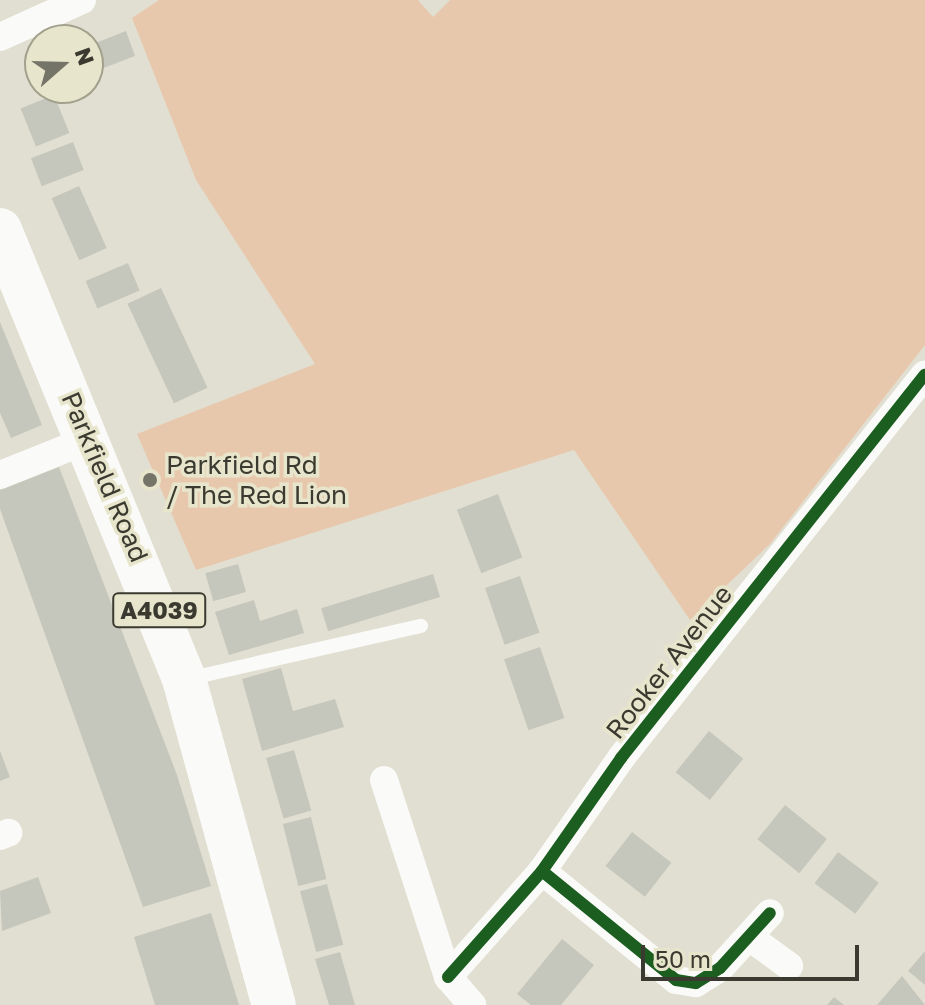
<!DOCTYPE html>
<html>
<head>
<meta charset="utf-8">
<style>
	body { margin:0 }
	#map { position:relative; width:925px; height:1005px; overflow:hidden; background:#e1dfd1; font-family:"Golos Text",sans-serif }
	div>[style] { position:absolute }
	.green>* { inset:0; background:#e8c8ad }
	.building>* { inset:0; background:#c6c7bc; transform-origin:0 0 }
	.lane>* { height:14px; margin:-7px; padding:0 7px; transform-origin:7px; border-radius:7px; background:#fafaf8 }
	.street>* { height:28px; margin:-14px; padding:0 14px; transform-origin:14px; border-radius:14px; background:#fafaf8 }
	.primary>* { height:44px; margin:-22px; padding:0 22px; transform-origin:22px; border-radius:22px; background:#fafaf8 }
	.cycleway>* { height:12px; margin:-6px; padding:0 6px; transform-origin:6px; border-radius:6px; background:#1b5e20 }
	.dots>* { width:22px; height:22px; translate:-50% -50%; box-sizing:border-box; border:4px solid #e7e5cb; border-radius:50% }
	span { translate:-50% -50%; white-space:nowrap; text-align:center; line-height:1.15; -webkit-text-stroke:7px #e7e5cb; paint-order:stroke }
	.shield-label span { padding:2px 6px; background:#e7e5cb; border:2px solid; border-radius:6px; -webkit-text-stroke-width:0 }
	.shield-label { font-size:24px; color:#3a3a30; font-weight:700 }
	.poi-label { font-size:26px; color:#3a3a30 }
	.left { translate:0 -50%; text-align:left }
	.street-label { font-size:26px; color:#3a3a30 }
	.north { position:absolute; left:24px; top:24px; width:80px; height:80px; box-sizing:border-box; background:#e7e5cb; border:2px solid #a2a18d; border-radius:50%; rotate:70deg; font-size:22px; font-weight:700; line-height:32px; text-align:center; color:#3a3a30 }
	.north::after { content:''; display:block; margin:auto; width:28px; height:36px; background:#747468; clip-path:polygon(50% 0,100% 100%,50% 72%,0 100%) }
	.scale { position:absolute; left:641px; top:945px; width:218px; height:36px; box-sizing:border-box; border:4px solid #3a3a30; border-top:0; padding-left:10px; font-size:24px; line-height:28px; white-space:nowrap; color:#3a3a30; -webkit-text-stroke:6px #e7e5cb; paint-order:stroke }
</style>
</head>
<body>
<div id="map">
	<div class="green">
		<div style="clip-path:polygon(159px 0,418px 0,433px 17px,450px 0,925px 0,925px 345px,770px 544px,690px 620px,574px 450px,196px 570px,137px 434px,315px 364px,196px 180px,132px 18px)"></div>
	</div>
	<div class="building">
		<div style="clip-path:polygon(126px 31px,135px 56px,88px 74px,88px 46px)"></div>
		<div style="left:54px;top:95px;width:41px;height:36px;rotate:68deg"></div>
		<div style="left:73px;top:142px;width:30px;height:45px;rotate:69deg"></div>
		<div style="left:79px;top:186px;width:68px;height:30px;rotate:66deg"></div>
		<div style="left:128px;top:263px;width:30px;height:46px;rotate:67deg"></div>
		<div style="left:161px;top:288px;width:110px;height:37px;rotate:65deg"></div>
		<div style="clip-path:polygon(0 322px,42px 425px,11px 438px,0 413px)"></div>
		<div style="clip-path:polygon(59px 467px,177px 775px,211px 886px,143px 907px,0 509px,0 490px)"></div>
		<div style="left:498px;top:494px;width:68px;height:44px;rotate:69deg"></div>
		<div style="left:238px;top:564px;width:29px;height:34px;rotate:74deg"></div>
		<div style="left:433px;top:574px;width:24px;height:117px;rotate:73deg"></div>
		<div style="left:520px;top:576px;width:60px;height:37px;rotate:71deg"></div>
		<div style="clip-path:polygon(254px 600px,260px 621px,297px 609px,304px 633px,229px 655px,215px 612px)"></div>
		<div style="left:540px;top:647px;width:75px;height:38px;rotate:71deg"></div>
		<div style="clip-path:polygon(281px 668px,293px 711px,335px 699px,344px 727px,262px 751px,242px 679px)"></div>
		<div style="left:709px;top:731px;width:44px;height:53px;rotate:39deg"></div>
		<div style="left:294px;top:750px;width:63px;height:29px;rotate:74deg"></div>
		<div style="clip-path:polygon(0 751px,10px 777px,0 781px)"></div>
		<div style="left:785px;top:805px;width:54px;height:44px;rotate:39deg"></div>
		<div style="left:311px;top:817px;width:64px;height:29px;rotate:76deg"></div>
		<div style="left:632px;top:832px;width:50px;height:43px;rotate:38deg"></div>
		<div style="left:838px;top:852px;width:51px;height:39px;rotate:37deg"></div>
		<div style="clip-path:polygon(38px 877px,51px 913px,2px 931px,0 891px)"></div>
		<div style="left:327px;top:884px;width:63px;height:28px;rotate:75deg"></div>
		<div style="clip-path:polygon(211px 913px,239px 1005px,155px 1005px,134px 937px)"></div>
		<div style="clip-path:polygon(562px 939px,594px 965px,561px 1005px,531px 1005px,517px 994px)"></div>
		<div style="clip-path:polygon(925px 951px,925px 985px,908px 971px)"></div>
		<div style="clip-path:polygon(340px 952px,355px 1005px,329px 1005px,315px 959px)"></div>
		<div style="clip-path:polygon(902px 976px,925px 1005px,877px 1005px)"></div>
		<div style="clip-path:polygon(834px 997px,844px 1005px,827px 1005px)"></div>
	</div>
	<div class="lane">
		<div style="left:187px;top:679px;width:240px;rotate:-12.8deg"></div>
	</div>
	<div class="street">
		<div style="left:0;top:37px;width:90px;rotate:-24.3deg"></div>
		<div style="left:0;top:475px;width:97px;rotate:-21.8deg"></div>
		<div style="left:384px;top:780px;width:207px;rotate:72deg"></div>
		<div style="left:448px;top:977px;width:37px;rotate:49deg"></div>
		<div style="left:0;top:836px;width:9px;rotate:-21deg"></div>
		<div style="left:542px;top:871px;width:173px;rotate:39.1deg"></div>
		<div style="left:676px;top:980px;width:20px;rotate:9deg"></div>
		<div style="left:696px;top:983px;width:28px;rotate:-32deg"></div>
		<div style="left:720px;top:968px;width:74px;rotate:-47.7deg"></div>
		<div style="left:752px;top:939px;width:46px;rotate:36.1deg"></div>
		<div style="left:448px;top:977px;width:142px;rotate:-48.4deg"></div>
		<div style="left:542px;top:871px;width:138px;rotate:-55deg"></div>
		<div style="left:621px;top:758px;width:489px;rotate:-51.6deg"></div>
	</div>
	<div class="primary">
		<div style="left:0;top:230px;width:485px;rotate:67.7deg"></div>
		<div style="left:184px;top:679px;width:338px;rotate:74.6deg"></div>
	</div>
	<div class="cycleway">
		<div style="left:542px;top:871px;width:173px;rotate:39.1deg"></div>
		<div style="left:676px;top:980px;width:20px;rotate:9deg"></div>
		<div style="left:696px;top:983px;width:28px;rotate:-32deg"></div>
		<div style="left:720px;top:968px;width:74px;rotate:-47.7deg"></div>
		<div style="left:448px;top:977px;width:142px;rotate:-48.4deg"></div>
		<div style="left:542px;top:871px;width:138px;rotate:-55deg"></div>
		<div style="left:621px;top:758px;width:489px;rotate:-51.6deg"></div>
	</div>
	<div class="dots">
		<div style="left:150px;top:480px;background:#747468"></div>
	</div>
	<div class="shield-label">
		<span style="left:159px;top:610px">A4039</span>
	</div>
	<div class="poi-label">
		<span class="left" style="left:166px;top:480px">Parkfield Rd<br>/ The Red Lion</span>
	</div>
	<div class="street-label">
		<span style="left:105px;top:477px;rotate:67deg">Parkfield Road</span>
		<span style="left:669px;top:662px;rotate:-52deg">Rooker Avenue</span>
	</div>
	<div class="north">N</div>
	<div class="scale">50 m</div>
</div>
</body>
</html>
